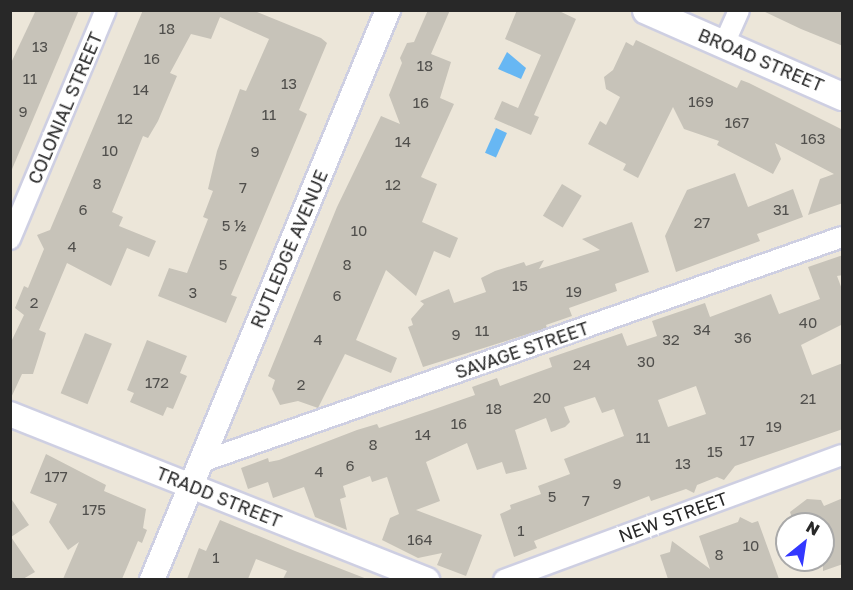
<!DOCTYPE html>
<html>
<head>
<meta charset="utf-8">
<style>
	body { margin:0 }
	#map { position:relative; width:853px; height:590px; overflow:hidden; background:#ece6d9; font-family:"Golos Text",sans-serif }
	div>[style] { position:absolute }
	.water>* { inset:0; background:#67b7f3; transform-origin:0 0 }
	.building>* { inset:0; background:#c7c3b9; transform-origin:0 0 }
	.roads { filter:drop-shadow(2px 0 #cecfe2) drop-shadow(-2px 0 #cecfe2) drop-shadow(0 2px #cecfe2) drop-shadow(0 -2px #cecfe2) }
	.minor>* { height:20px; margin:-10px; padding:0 10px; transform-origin:10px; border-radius:10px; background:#fff }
	.tertiary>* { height:24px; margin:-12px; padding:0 12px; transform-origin:12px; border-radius:12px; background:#fff }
	.secondary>* { height:27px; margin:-13.5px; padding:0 13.5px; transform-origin:13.5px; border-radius:13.5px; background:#fff }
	span { translate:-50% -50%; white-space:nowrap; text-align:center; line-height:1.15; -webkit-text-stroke:5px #fff; paint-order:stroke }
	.number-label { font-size:15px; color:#504f4c }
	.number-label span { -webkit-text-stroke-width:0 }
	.street-label { font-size:18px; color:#282828 }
	.frame { position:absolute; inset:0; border:12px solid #282828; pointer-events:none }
	.north { position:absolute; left:775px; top:512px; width:60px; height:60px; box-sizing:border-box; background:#fff; border:2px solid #a9a9a9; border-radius:50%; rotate:30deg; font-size:16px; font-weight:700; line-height:24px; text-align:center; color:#282828 }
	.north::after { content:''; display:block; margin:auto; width:21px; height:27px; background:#3338ff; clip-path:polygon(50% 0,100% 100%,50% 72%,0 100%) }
</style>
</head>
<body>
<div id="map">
	<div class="water">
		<div style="clip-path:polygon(507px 52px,526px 68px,521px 79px,498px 69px)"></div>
		<div style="left:496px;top:128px;width:12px;height:27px;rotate:24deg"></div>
	</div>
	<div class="building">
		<div style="clip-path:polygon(36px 10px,79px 10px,10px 174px,10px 65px)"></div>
		<div style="clip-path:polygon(143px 10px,252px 10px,321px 38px,327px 43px,299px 110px,307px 114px,231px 295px,237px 297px,226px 323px,158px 296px,169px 268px,187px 273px,208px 219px,203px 217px,213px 191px,208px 189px,217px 151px,240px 89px,246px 91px,269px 39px,220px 17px,211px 39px,191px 34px,170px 73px,177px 76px,158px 121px,148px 138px,143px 136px,112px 212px,123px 217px,119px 226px,156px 241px,149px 257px,127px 248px,111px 286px,67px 263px,39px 330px,46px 333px,33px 374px,22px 374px,10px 400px,10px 344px,24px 315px,15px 308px,24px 286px,28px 288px,44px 249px,37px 235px,50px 230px)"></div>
		<div style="clip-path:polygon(428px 10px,450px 10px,431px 54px,451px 62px,440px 98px,454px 104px,421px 177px,437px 184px,422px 222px,458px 238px,450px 258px,434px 251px,416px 296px,386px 270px,356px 340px,397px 358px,391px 373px,345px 354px,318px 408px,298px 401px,280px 405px,272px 389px,275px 380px,268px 376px,337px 207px,381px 116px,400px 124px,389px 95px,402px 63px,400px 58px,407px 43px,414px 42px)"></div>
		<div style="clip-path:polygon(517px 10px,557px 10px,576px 19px,534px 115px,539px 117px,531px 135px,494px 119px,502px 101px,518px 108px,541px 55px,505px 39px)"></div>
		<div style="clip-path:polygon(761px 10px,843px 10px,843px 46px,801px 29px)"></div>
		<div style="clip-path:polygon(636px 40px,737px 88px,741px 80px,749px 83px,843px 130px,843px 203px,808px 215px,820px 179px,834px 174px,775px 143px,781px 159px,773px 174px,717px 145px,719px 141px,684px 129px,673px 107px,638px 178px,623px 170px,626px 164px,588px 144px,600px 121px,606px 125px,620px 97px,606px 89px,604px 77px,613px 70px,626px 42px,633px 46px)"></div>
		<div style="clip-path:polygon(735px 173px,748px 207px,793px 189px,803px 217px,757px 234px,760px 241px,676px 272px,665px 236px,687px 190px)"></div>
		<div style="left:562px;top:184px;width:23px;height:37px;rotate:31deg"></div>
		<div style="clip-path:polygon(632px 222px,649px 272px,615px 284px,617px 291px,569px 308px,572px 316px,546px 325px,547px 328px,423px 367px,408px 327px,413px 325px,411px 319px,424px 304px,420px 301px,449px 289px,454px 303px,486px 292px,481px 278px,495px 271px,524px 262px,526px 266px,544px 260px,539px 269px,600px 250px,582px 239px)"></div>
		<div style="clip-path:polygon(evenodd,843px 255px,843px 275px,837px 276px,843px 292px,843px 324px,801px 345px,812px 375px,843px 363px,843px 429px,735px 466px,724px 480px,717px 477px,697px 485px,694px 493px,686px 489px,651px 501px,649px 496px,534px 541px,537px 548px,514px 557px,500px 514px,511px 509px,510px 505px,541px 494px,538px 486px,570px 474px,564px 459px,624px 436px,614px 409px,602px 413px,595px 397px,564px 407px,570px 422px,565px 427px,551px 432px,546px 418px,515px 430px,527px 469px,506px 474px,502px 462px,477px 470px,467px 443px,426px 462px,440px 501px,416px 510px,482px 535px,466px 576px,437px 565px,442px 553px,418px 558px,382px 540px,390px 518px,399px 514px,387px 477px,372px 482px,370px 476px,343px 486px,346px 497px,340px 499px,347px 530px,315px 517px,304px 487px,273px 498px,268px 482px,248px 489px,241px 468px,268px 458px,269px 462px,279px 460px,357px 430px,377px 424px,379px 428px,432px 410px,475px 395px,472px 387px,497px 378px,500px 386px,552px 367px,549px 358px,622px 333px,627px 346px,657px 336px,652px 321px,705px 303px,710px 317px,771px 294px,779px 314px,820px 299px,808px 267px,843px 255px,696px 386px,706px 414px,668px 427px,658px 400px,696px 386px)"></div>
		<div style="left:85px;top:333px;width:29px;height:65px;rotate:22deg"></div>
		<div style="clip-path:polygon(147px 340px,187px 356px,180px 373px,187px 376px,173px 409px,167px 407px,163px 416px,130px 402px,134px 393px,127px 390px)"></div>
		<div style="clip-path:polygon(46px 454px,106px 485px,104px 491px,146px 509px,143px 528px,147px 530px,142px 543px,138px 541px,122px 579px,63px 579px,79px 542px,68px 550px,49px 522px,57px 504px,30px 493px)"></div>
		<div style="clip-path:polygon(10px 497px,29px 525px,11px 537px,35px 572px,23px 579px,10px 579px)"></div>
		<div style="clip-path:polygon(843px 498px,843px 564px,823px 571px,823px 524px,794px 524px,790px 512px,807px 499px,821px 500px,824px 506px)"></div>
		<div style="clip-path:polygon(740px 517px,752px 523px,758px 521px,779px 579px,668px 579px,660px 555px,670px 552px,672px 541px,710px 569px,699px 536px,738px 522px)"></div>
		<div style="clip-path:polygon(220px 520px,295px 551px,367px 579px,283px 579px,287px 571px,256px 559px,248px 579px,187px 579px,199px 548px,206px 551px)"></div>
	</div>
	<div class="roads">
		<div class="minor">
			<div style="left:724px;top:44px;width:37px;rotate:-66deg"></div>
			<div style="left:10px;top:239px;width:248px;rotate:-67.3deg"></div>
			<div style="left:201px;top:462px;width:679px;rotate:-19.34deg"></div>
			<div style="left:504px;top:580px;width:360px;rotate:-20.3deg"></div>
		</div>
		<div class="tertiary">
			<div style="left:10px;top:414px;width:449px;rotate:21.7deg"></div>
			<div style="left:152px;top:580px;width:617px;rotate:-67.51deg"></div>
		</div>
		<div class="secondary">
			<div style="left:646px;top:10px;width:214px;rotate:23.7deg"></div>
		</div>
	</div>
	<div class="number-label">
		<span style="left:167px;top:29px">18</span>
		<span style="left:40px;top:47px">13</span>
		<span style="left:152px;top:59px">16</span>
		<span style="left:425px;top:66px">18</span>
		<span style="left:30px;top:79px">11</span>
		<span style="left:289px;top:84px">13</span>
		<span style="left:141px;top:90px">14</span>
		<span style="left:701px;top:102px">169</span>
		<span style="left:421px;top:103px">16</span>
		<span style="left:23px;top:112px">9</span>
		<span style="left:269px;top:115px">11</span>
		<span style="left:125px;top:119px">12</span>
		<span style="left:737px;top:123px">167</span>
		<span style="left:813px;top:139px">163</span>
		<span style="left:403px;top:142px">14</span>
		<span style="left:110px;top:151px">10</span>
		<span style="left:255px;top:152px">9</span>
		<span style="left:97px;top:184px">8</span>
		<span style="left:393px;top:185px">12</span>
		<span style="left:243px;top:188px">7</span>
		<span style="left:83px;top:210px">6</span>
		<span style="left:781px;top:210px">31</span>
		<span style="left:702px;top:223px">27</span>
		<span style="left:234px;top:226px">5 ½</span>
		<span style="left:359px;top:231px">10</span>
		<span style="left:72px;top:247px">4</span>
		<span style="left:223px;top:265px">5</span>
		<span style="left:347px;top:265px">8</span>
		<span style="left:520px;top:286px">15</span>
		<span style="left:574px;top:292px">19</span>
		<span style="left:193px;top:293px">3</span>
		<span style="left:337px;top:296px">6</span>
		<span style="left:34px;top:303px">2</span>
		<span style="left:808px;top:323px">40</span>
		<span style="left:702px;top:330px">34</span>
		<span style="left:482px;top:331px">11</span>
		<span style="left:456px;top:335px">9</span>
		<span style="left:743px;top:338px">36</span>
		<span style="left:318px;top:340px">4</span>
		<span style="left:671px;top:340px">32</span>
		<span style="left:646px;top:362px">30</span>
		<span style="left:582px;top:365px">24</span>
		<span style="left:157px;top:383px">172</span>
		<span style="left:301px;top:385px">2</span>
		<span style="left:542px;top:398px">20</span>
		<span style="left:808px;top:399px">21</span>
		<span style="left:494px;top:409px">18</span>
		<span style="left:459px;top:424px">16</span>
		<span style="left:774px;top:427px">19</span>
		<span style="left:423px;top:435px">14</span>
		<span style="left:643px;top:438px">11</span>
		<span style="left:747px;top:441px">17</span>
		<span style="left:373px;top:445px">8</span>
		<span style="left:715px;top:452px">15</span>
		<span style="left:683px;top:464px">13</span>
		<span style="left:350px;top:466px">6</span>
		<span style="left:319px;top:472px">4</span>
		<span style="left:56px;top:477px">177</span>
		<span style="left:617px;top:484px">9</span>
		<span style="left:552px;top:497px">5</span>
		<span style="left:586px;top:501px">7</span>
		<span style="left:94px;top:510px">175</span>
		<span style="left:521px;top:531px">1</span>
		<span style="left:420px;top:540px">164</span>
		<span style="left:751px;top:546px">10</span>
		<span style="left:719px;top:555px">8</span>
		<span style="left:216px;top:558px">1</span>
	</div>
	<div class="street-label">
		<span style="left:761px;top:60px;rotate:23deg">BROAD STREET</span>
		<span style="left:65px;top:108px;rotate:-67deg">COLONIAL STREET</span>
		<span style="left:289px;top:249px;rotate:-67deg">RUTLEDGE AVENUE</span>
		<span style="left:522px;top:350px;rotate:-19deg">SAVAGE STREET</span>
		<span style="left:219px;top:497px;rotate:22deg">TRADD STREET</span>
		<span style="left:673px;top:517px;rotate:-20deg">NEW STREET</span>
	</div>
	<div class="frame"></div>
	<div class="north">N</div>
</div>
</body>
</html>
